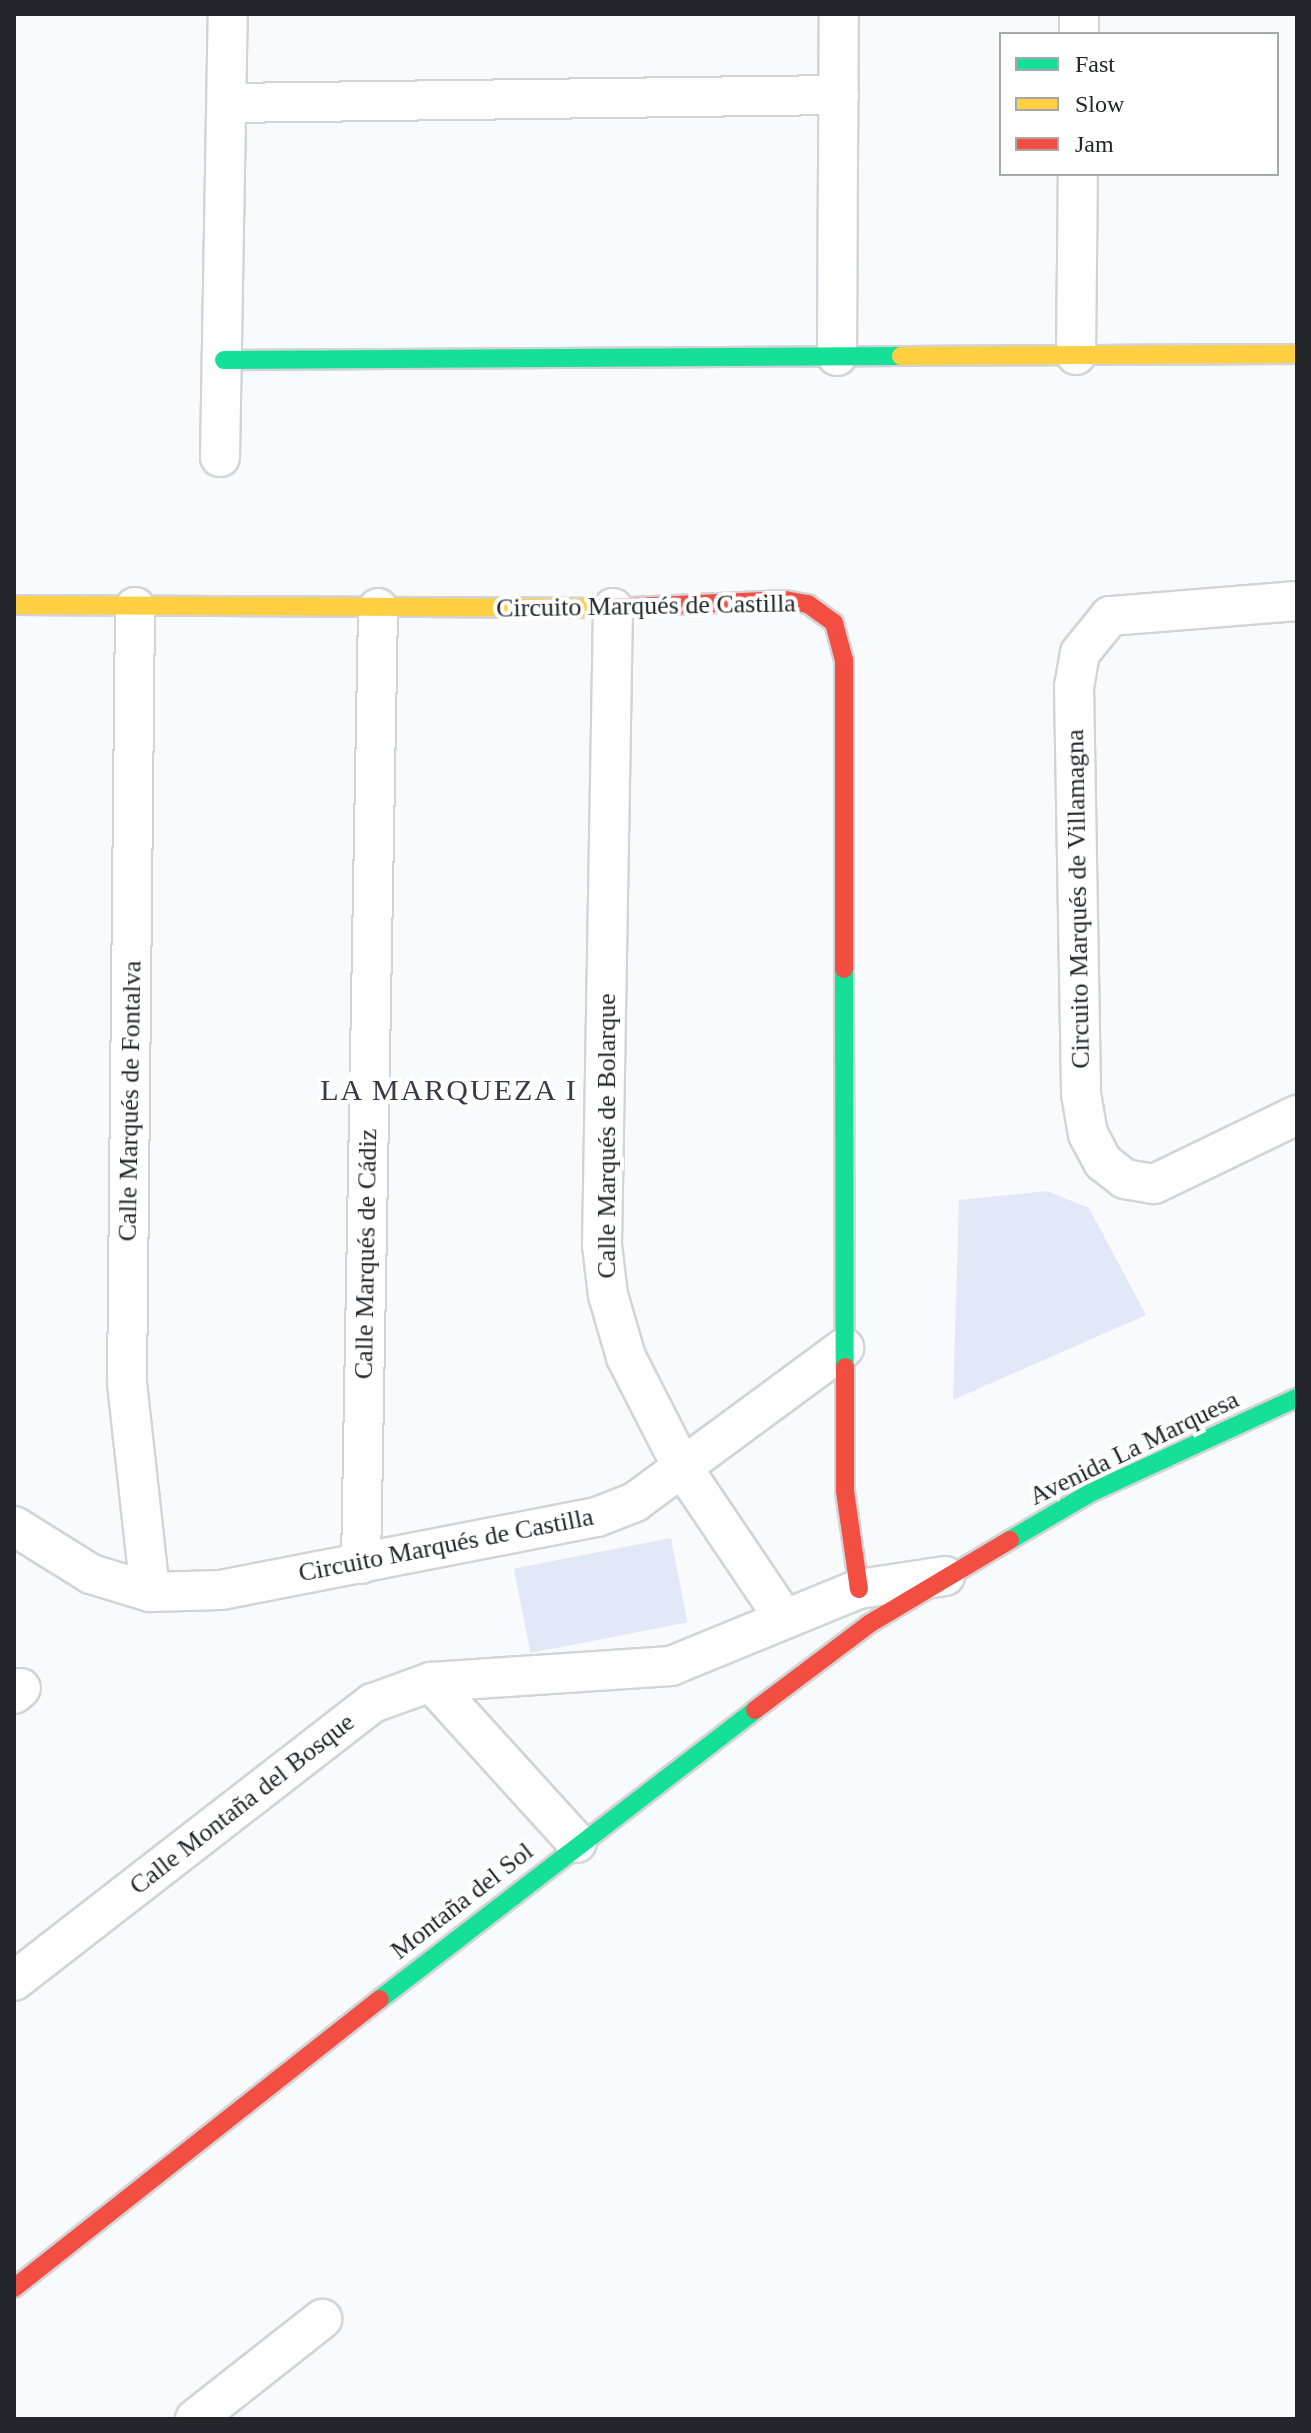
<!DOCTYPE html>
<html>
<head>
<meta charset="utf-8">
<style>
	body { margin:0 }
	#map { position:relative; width:1311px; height:2433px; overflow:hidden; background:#f9fafc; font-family:"Times New Roman",serif }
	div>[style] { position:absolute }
	.green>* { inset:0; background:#e3e8f9; transform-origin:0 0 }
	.roads { filter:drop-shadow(2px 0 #d3d4d8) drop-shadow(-2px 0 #d3d4d8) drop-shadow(0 2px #d3d4d8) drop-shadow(0 -2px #d3d4d8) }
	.street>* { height:38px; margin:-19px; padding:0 19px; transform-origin:19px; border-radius:19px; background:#fefeff }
	.fast>* { height:18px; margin:-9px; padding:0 9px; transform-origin:9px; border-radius:9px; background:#16e098 }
	.slow>* { height:18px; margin:-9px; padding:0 9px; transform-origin:9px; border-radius:9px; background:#ffcf43 }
	.jam>* { height:18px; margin:-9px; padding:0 9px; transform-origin:9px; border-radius:9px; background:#f24e42 }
	span { translate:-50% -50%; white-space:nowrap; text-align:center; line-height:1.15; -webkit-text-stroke:8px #fff; paint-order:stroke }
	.street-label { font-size:26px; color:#24262c }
	.quarter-label { font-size:30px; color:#373b48; letter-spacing:2px }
	.frame { position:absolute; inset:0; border:16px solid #24262c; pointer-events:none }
	.legend { position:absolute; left:999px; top:32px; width:280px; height:144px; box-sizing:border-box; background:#fff; border:2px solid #a7a8ab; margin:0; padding:10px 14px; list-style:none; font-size:24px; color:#24262c }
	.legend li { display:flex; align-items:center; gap:16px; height:40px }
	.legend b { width:40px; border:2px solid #a7a8ab }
</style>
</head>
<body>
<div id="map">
	<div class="green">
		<div style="clip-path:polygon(1047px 1191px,1089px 1208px,1146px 1315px,953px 1400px,959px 1200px)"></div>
		<div style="left:671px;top:1538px;width:86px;height:160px;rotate:79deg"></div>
	</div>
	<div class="roads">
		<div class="street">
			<div style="left:1079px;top:34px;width:20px;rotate:-90deg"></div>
			<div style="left:227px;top:103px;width:612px;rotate:-0.75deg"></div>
			<div style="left:1076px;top:355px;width:181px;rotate:-89.4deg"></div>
			<div style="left:837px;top:356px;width:342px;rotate:-89.7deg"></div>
			<div style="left:220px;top:457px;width:443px;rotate:-89deg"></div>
			<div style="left:1297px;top:601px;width:188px;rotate:175.4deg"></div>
			<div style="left:1110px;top:616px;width:48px;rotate:129deg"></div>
			<div style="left:1080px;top:653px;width:34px;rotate:100deg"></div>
			<div style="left:1074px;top:686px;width:408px;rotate:89deg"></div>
			<div style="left:1081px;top:1094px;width:41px;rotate:80.1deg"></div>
			<div style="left:1088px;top:1134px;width:32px;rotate:62deg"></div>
			<div style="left:1103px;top:1162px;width:28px;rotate:38deg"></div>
			<div style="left:1125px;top:1179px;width:29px;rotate:10deg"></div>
			<div style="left:1154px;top:1184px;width:159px;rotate:-25.8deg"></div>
			<div style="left:135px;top:607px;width:776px;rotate:90.59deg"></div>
			<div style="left:127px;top:1383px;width:210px;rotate:83.7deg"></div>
			<div style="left:613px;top:608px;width:637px;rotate:90.99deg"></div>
			<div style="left:602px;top:1245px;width:50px;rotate:83.2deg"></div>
			<div style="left:608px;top:1295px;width:65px;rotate:73.8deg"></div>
			<div style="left:626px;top:1357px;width:123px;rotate:63deg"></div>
			<div style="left:682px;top:1467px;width:181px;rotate:56deg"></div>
			<div style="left:14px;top:1526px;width:91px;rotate:31.9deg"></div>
			<div style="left:91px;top:1574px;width:62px;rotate:17deg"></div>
			<div style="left:150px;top:1592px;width:71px;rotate:-1.6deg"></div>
			<div style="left:221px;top:1590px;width:383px;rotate:-11deg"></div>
			<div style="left:597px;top:1517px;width:41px;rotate:-21.5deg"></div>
			<div style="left:635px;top:1502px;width:260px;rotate:-36.4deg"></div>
			<div style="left:361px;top:1564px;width:956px;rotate:-88.98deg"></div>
			<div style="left:431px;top:1682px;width:217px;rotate:47.8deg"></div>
			<div style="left:14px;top:1694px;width:9px;rotate:-41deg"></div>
			<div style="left:14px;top:1981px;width:454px;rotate:-37.8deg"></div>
			<div style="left:373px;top:1703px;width:62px;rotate:-19.9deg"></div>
			<div style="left:431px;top:1682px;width:241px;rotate:-3.8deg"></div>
			<div style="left:671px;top:1666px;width:203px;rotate:-22.3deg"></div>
			<div style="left:859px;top:1589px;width:87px;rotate:-8.6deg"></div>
			<div style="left:195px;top:2419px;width:162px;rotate:-38.2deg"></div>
		</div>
		<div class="fast">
			<div style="left:224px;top:360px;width:677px;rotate:-0.34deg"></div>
			<div style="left:844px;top:969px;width:398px;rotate:89.9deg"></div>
			<div style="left:1010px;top:1540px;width:93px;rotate:-30.4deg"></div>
			<div style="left:1090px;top:1493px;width:228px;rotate:-24.7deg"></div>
			<div style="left:380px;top:1999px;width:473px;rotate:-37.6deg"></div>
		</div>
		<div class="slow">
			<div style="left:901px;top:356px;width:396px;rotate:-0.3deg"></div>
			<div style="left:14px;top:605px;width:596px;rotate:0.29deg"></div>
		</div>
		<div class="jam">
			<div style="left:610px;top:608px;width:175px;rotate:-2.6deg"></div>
			<div style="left:785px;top:600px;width:23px;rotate:10deg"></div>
			<div style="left:808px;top:604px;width:32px;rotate:36deg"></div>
			<div style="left:834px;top:623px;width:38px;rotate:75deg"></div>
			<div style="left:844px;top:660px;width:309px;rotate:90deg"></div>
			<div style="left:845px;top:1367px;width:124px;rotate:90deg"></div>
			<div style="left:845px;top:1491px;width:99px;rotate:81.9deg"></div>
			<div style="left:755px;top:1710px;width:143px;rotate:-37deg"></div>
			<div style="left:869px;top:1624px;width:164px;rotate:-30.8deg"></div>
			<div style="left:14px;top:2288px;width:466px;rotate:-38.3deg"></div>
		</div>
	</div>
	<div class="street-label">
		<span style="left:646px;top:606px;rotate:-1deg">Circuito Marqués de Castilla</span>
		<span style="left:1078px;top:899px;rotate:-91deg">Circuito Marqués de Villamagna</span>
		<span style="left:130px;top:1101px;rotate:-89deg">Calle Marqués de Fontalva</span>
		<span style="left:607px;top:1136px;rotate:-90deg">Calle Marqués de Bolarque</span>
		<span style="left:366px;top:1254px;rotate:-89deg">Calle Marqués de Cádiz</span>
		<span style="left:1134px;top:1448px;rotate:-26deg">Avenida La Marquesa</span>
		<span style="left:446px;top:1545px;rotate:-11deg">Circuito Marqués de Castilla</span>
		<span style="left:242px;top:1804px;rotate:-38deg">Calle Montaña del Bosque</span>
		<span style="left:462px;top:1901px;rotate:-38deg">Montaña del Sol</span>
	</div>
	<div class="quarter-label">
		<span style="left:449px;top:1090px">LA MARQUEZA I</span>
	</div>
	<div class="frame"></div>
	<ul class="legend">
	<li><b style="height:10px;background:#16e098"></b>Fast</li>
	<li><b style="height:10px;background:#ffcf43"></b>Slow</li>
	<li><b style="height:10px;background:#f24e42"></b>Jam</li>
	</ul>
</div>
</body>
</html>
